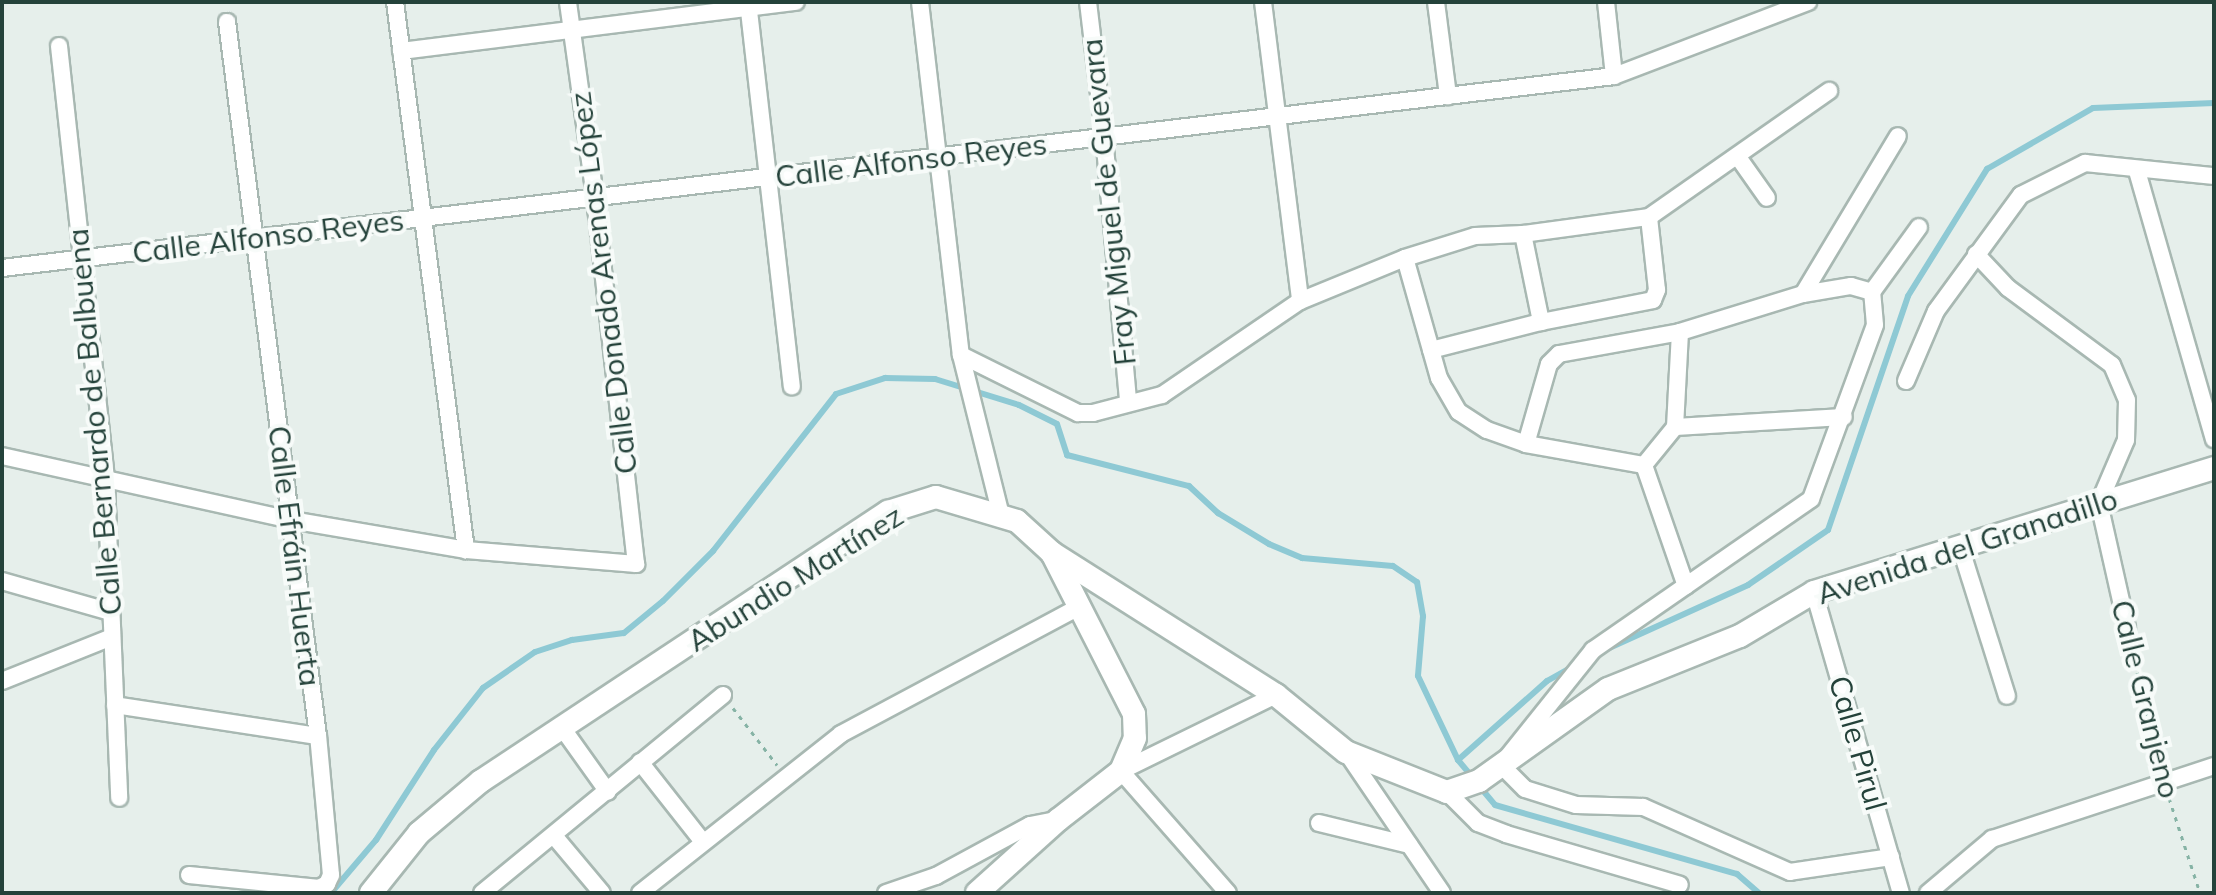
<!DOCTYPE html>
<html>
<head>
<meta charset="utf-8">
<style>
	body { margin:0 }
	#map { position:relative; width:2216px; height:895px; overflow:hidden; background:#e6efeb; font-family:Mulish,sans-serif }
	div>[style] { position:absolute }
	.stream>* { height:6px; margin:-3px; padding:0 3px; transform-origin:3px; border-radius:3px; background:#8ec9d4 }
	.path>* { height:3px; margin-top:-1.5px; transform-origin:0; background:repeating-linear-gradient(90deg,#86b3a5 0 4px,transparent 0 10px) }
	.roads { filter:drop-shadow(2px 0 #a8b8b2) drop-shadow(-2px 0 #a8b8b2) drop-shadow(0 2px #a8b8b2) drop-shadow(0 -2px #a8b8b2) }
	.street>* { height:16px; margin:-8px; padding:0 8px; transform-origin:8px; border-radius:8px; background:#fff }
	.secondary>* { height:22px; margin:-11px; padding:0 11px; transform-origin:11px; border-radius:11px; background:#fff }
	span { translate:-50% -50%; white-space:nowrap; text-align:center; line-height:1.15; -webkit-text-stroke:8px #f7fbf9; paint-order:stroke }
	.street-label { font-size:30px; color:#24423a }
	.frame { position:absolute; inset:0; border:4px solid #24423a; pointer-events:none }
</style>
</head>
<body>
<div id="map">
	<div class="stream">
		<div style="left:1607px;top:649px;width:155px;rotate:-24.4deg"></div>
		<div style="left:1748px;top:585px;width:97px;rotate:-34.5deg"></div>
		<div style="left:1828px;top:530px;width:247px;rotate:-71.1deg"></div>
		<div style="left:1908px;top:296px;width:150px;rotate:-58.1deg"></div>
		<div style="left:1987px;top:169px;width:122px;rotate:-29.9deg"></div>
		<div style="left:2093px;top:108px;width:121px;rotate:-2.4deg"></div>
		<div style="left:1458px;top:760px;width:119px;rotate:-41.6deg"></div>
		<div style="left:1547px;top:681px;width:29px;rotate:-29deg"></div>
		<div style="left:1480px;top:787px;width:23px;rotate:50deg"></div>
		<div style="left:1495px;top:805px;width:252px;rotate:15.9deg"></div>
		<div style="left:1737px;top:874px;width:29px;rotate:41deg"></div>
		<div style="left:331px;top:893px;width:70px;rotate:-49.7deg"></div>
		<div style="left:376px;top:840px;width:107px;rotate:-57.2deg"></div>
		<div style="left:434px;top:750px;width:79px;rotate:-51.7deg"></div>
		<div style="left:483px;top:688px;width:63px;rotate:-34.7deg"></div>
		<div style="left:535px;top:652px;width:39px;rotate:-18deg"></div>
		<div style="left:572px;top:640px;width:52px;rotate:-7.7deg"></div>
		<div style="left:624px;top:633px;width:50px;rotate:-39.4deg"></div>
		<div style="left:663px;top:601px;width:71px;rotate:-45deg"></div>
		<div style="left:713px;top:551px;width:199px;rotate:-51.9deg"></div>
		<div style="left:836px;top:394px;width:52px;rotate:-18.1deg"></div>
		<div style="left:885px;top:378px;width:50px;rotate:1.1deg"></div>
		<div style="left:935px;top:379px;width:88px;rotate:17.2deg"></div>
		<div style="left:1019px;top:405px;width:42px;rotate:26.6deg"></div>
		<div style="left:1057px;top:424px;width:33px;rotate:72deg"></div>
		<div style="left:1067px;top:455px;width:126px;rotate:14.3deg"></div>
		<div style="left:1189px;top:486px;width:40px;rotate:43deg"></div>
		<div style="left:1218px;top:513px;width:60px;rotate:31.3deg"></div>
		<div style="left:1269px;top:544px;width:36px;rotate:23deg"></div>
		<div style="left:1302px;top:558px;width:91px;rotate:5deg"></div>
		<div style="left:1393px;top:566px;width:29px;rotate:34deg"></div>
		<div style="left:1417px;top:582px;width:35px;rotate:80deg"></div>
		<div style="left:1423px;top:616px;width:60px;rotate:94.8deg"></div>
		<div style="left:1418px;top:676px;width:93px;rotate:64.5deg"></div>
		<div style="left:1458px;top:760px;width:23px;rotate:50deg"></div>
	</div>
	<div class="path">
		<div style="left:2130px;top:643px;width:128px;rotate:76.4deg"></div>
		<div style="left:733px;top:708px;width:72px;rotate:52.3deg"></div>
		<div style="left:2169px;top:798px;width:100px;rotate:71.9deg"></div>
	</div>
	<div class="roads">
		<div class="street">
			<div style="left:395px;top:2px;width:553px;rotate:82.62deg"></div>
			<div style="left:748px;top:2px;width:387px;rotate:83.5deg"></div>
			<div style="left:920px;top:2px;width:355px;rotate:83.4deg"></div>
			<div style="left:961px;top:355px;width:166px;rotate:76deg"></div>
			<div style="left:1088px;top:2px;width:135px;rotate:83.2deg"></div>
			<div style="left:1104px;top:136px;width:267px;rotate:84.8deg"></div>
			<div style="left:1263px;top:2px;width:301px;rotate:82.9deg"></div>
			<div style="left:1436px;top:2px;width:95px;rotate:82.7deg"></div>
			<div style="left:1606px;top:2px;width:74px;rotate:83.8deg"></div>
			<div style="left:59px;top:46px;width:439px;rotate:83.8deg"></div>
			<div style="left:106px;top:482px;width:316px;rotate:87.6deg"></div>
			<div style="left:401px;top:51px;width:398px;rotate:-7.1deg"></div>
			<div style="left:1738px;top:157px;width:50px;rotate:54.7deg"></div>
			<div style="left:2137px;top:171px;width:279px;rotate:74deg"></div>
			<div style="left:1523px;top:234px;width:90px;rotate:78.4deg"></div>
			<div style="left:1976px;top:254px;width:47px;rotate:46.7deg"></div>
			<div style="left:2008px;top:288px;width:129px;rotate:36.5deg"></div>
			<div style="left:2112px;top:365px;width:38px;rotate:67deg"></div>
			<div style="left:2127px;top:400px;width:40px;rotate:91.4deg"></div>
			<div style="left:2126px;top:440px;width:69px;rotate:113.2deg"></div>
			<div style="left:2099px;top:503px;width:127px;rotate:77.3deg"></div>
			<div style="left:1405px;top:258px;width:125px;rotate:74.2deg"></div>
			<div style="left:1439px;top:378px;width:39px;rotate:60deg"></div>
			<div style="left:1459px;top:412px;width:33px;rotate:33deg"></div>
			<div style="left:1487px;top:430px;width:41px;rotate:19.7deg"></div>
			<div style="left:1526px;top:444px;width:120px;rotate:10.1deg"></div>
			<div style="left:2px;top:268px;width:1623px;rotate:-6.79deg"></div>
			<div style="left:1614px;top:76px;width:208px;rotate:-20.9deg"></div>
			<div style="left:1803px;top:294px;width:184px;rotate:-59deg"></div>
			<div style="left:1680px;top:332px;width:95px;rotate:93deg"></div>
			<div style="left:1675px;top:427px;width:49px;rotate:129.2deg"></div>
			<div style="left:1644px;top:465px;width:128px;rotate:70.9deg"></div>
			<div style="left:1431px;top:350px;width:114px;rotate:-14.3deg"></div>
			<div style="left:1541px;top:322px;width:114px;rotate:-11.1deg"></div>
			<div style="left:1653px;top:300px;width:11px;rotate:-68deg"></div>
			<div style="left:1657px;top:290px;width:73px;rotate:-96.3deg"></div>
			<div style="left:961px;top:355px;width:131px;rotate:26.4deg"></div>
			<div style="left:1078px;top:413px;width:15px"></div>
			<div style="left:1093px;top:413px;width:71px;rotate:-14.6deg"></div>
			<div style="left:1162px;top:395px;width:167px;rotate:-34.3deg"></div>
			<div style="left:1300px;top:301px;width:113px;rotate:-22.3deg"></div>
			<div style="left:1405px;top:258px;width:73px;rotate:-17.4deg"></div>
			<div style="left:1475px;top:236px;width:48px;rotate:-2.4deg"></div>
			<div style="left:1523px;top:234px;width:127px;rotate:-7.7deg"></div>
			<div style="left:1649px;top:217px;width:220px;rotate:-35deg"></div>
			<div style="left:1906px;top:381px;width:76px;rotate:-66.8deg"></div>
			<div style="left:1936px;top:311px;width:144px;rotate:-53.8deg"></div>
			<div style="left:2021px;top:195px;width:72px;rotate:-26.6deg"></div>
			<div style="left:2085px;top:163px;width:130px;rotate:5.8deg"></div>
			<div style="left:1675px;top:427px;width:169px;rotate:-3.4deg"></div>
			<div style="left:1526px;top:444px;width:83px;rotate:-74deg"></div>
			<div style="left:1549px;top:364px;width:14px;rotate:-45deg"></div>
			<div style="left:1559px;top:354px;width:123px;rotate:-10.3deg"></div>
			<div style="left:1680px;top:332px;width:129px;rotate:-17.2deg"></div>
			<div style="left:1803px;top:294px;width:49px;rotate:-9.5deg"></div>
			<div style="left:1851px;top:286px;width:22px;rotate:16deg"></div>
			<div style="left:2px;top:456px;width:296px;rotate:12.5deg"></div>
			<div style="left:291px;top:520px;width:178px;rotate:9.7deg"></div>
			<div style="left:466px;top:550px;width:171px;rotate:4.7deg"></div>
			<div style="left:636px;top:564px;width:369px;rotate:-96.4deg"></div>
			<div style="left:595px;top:197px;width:197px;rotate:-97.9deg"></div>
			<div style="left:1960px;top:546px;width:157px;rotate:72.6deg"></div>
			<div style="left:2px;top:581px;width:113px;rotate:15.9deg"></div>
			<div style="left:1814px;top:592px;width:313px;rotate:73.9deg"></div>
			<div style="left:2px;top:681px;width:118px;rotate:-21.8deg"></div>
			<div style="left:115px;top:705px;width:205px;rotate:8.7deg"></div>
			<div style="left:563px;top:729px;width:77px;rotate:54.5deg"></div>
			<div style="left:1347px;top:753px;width:169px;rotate:55.8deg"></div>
			<div style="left:640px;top:762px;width:102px;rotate:51.8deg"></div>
			<div style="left:1447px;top:792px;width:44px;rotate:45deg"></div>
			<div style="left:1478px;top:823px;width:30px;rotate:21deg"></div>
			<div style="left:1506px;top:834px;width:181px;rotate:16.3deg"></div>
			<div style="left:1319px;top:823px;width:93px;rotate:13.7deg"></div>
			<div style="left:555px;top:837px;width:73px;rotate:50deg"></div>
			<div style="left:1891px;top:857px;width:102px;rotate:171.6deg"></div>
			<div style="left:1790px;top:872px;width:161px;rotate:-156.1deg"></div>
			<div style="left:1643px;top:807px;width:67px;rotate:-178.3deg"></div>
			<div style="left:1576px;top:805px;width:53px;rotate:-162.6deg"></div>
			<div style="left:1525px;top:789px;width:34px;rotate:-135deg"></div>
			<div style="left:1501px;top:765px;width:147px;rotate:-51.3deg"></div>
			<div style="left:1593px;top:650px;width:265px;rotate:-34.7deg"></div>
			<div style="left:1811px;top:499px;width:185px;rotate:-69.8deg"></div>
			<div style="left:1875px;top:325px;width:33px;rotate:-95deg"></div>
			<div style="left:1872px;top:292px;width:80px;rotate:-54.1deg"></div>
			<div style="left:189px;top:875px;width:131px;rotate:5.7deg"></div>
			<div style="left:319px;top:888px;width:9px;rotate:-27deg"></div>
			<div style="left:327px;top:884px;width:10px;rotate:-66deg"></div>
			<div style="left:331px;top:875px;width:140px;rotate:-95.3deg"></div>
			<div style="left:318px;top:736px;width:720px;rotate:-97.26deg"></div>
			<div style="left:482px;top:893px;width:312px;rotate:-39.4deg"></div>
			<div style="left:640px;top:893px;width:256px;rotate:-38.3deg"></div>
			<div style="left:841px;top:734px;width:272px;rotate:-28.1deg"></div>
			<div style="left:886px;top:893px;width:53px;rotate:-18.8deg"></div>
			<div style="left:936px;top:876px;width:107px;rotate:-28.5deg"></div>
			<div style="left:1030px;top:825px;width:26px;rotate:-11deg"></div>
			<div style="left:1228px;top:893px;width:162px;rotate:-131.3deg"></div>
			<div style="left:1121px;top:771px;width:173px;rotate:-26.1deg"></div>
			<div style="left:1928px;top:893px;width:84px;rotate:-40.2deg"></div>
			<div style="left:1992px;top:839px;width:234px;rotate:-18.2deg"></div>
		</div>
		<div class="secondary">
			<div style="left:1052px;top:553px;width:265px;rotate:32.4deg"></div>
			<div style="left:1276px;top:695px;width:90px;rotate:39.2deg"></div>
			<div style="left:1346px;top:752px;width:109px;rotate:21.6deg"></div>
			<div style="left:1447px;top:792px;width:34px;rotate:-19deg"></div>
			<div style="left:1479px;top:781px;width:158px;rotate:-35.5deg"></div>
			<div style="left:1608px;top:689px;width:142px;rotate:-21.9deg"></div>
			<div style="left:1740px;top:636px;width:86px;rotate:-30.7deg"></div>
			<div style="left:1814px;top:592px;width:419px;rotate:-17.2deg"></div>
			<div style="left:371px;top:893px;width:77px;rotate:-51.3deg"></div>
			<div style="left:419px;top:833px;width:81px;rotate:-40deg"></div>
			<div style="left:481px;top:781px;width:488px;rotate:-33.5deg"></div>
			<div style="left:888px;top:512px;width:50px;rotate:-17.4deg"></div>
			<div style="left:936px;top:497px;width:84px;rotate:16.5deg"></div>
			<div style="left:1017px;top:521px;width:47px;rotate:42.4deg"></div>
			<div style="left:1052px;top:553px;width:181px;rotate:63deg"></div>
			<div style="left:1134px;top:714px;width:24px;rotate:88deg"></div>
			<div style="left:1135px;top:738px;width:36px;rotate:113deg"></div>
			<div style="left:1121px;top:771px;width:80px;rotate:142.1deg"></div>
			<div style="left:1058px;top:820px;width:109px;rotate:138deg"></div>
		</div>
	</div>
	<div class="street-label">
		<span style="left:911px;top:160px;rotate:-7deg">Calle Alfonso Reyes</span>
		<span style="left:1108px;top:202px;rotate:-96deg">Fray Miguel de Guevara</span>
		<span style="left:268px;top:236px;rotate:-7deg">Calle Alfonso Reyes</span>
		<span style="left:603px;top:283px;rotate:-97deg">Calle Donado Arenas López</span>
		<span style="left:94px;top:422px;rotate:-95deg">Calle Bernardo de Balbuena</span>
		<span style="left:1967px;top:546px;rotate:-18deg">Avenida del Granadillo</span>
		<span style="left:295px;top:556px;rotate:83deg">Calle Efráin Huerta</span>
		<span style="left:795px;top:578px;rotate:-32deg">Abundio Martínez</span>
		<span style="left:2146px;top:699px;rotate:76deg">Calle Granjeno</span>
		<span style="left:1858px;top:743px;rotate:74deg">Calle Pirul</span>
	</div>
	<div class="frame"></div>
</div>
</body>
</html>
